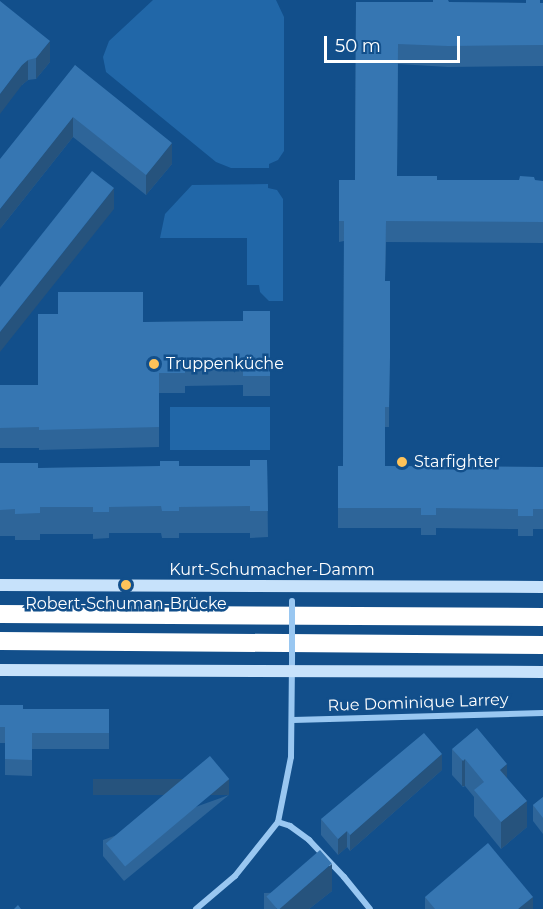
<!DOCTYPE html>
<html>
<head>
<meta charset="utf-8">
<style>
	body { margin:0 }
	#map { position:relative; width:543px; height:909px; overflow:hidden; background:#124f8b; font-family:Montserrat,sans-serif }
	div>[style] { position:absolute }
	.green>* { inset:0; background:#2167a8; transform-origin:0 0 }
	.minor>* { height:6px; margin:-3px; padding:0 3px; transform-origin:3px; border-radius:3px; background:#99c7f1 }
	.secondary>* { height:12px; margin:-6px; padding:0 6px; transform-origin:6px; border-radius:6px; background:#c7e2fb }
	.motorway>* { height:18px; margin:-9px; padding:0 9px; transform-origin:9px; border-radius:9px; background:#fff }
	.minor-bridge>* { height:6px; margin:-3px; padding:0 3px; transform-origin:3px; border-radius:3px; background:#99c7f1 }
	.wall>* { inset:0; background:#2e6599 }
	.shaded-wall>* { inset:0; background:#26537d; transform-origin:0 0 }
	.building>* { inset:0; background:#3676b2; transform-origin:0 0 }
	.dots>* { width:16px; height:16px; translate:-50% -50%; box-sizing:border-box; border:3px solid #124f8b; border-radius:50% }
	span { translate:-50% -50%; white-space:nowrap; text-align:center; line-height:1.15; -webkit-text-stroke:5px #124f8b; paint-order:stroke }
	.poi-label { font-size:16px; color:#fff }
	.left { translate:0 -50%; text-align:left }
	.street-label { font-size:16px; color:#fff }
	.scale { position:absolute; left:324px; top:36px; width:136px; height:27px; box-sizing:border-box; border:3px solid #fff; border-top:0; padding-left:8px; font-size:18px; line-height:21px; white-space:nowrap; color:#fff; -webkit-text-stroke:4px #124f8b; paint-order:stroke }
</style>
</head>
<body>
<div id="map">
	<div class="green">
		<div style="clip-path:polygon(153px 0,276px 0,284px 17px,284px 151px,278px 160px,269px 164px,269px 168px,231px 168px,216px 162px,106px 72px,103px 57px,109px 41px)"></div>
		<div style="clip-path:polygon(268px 184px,268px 188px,277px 190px,283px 199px,283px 301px,269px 301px,260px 292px,259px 285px,247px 285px,247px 238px,160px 238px,165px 214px,192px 185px)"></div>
		<div style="left:270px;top:407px;width:43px;height:100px;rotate:90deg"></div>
	</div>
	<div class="minor">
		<div style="left:293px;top:720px;width:250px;rotate:-1.6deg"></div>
		<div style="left:278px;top:822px;width:13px;rotate:18deg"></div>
		<div style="left:290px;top:826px;width:24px;rotate:36deg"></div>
		<div style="left:309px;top:840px;width:51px;rotate:46.6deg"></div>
		<div style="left:344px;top:877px;width:41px;rotate:50.9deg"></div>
		<div style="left:196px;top:909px;width:51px;rotate:-40.2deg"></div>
		<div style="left:235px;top:876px;width:69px;rotate:-51.5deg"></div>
		<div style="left:278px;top:822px;width:66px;rotate:-78.7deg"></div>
		<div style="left:291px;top:757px;width:103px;rotate:-89.4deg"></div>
	</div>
	<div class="secondary">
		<div style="left:0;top:585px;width:543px;rotate:0.21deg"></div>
		<div style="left:0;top:670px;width:543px;rotate:0.21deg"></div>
	</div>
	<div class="motorway">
		<div style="left:0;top:614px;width:543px;rotate:0.32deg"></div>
		<div style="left:0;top:641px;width:543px;rotate:0.42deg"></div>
	</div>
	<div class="minor-bridge">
		<div style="left:292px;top:654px;width:53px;rotate:-90deg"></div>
	</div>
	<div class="wall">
		<div style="clip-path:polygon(0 1px,50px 62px,36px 79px,28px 80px,22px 85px)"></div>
		<div style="clip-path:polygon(356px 2px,543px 3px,543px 66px,448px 67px,398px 64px,397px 176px,437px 180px,543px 181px,543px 243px,386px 242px,385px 281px,390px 281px,389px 427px,385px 427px,385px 466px,543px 467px,543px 529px,533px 529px,533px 536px,518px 536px,518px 529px,436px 528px,436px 535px,421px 535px,421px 528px,338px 528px,338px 466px,343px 466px,344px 241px,339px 242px,339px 180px,355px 180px)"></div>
		<div style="clip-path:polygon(75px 65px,172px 164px,146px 195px,73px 137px,0 229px)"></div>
		<div style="clip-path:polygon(270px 311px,270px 396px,243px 396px,243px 385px,185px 386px,185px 393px,159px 393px,159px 447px,39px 450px,39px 448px,0 448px,0 385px,38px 385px,143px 322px,243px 321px)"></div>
		<div style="clip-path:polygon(267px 460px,268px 537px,250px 538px,250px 533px,179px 533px,179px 538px,162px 538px,161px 533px,109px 533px,109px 538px,93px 539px,93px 534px,40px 534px,40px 540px,15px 540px,15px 536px,0 536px,0 463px,38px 468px,250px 466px)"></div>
		<div style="clip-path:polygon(0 705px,23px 709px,109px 709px,109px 749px,32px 749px,32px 776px,5px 775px,5px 743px,0 743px)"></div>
		<div style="clip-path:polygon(452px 749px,507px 778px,527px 827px,501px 849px,474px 816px,474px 797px,465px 786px,463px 787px,452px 775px)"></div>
		<div style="clip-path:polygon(442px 770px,350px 851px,347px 847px,338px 855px,321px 835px,321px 819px)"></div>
		<div style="clip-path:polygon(229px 795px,124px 881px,103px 856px,103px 840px)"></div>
		<div style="clip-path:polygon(543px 797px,543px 834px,533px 821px,533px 805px)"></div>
		<div style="clip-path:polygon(332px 891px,309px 909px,264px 909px,264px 893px)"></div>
		<div style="clip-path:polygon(425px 897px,533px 909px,425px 909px)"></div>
	</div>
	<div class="shaded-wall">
		<div style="clip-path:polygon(50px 41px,50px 62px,36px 79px,36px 58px)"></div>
		<div style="clip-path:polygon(28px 60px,28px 80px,22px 85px,0 114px,0 94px,22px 65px)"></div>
		<div style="clip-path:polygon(73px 117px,73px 137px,0 229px,0 209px)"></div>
		<div style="clip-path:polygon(172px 143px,172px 164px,146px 195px,146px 175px)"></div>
		<div style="clip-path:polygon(114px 188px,114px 209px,0 352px,0 332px)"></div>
		<div style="clip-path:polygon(442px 754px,442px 770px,350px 851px,350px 835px)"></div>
		<div style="left:465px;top:759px;width:27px;height:3px;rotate:90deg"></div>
		<div style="clip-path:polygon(507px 764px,507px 791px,500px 770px)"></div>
		<div style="left:229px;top:779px;width:16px;height:136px;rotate:90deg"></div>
		<div style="clip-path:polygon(527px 801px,527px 827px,501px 849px,501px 822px)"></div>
		<div style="clip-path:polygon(347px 831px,347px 847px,338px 855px,338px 839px)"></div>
		<div style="clip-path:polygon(332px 864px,332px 891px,309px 909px,276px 909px)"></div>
		<div style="clip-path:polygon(533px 897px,533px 909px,518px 909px)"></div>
	</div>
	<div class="building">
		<div style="clip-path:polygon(433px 0,448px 0,449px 2px,526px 3px,526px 0,540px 0,540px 3px,543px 3px,543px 45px,448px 46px,398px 44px,397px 176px,437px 176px,437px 180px,519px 180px,520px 176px,534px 177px,535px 180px,543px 181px,543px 222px,386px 221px,385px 281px,390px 281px,390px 357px,389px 407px,385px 407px,385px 466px,543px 467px,543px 509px,533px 509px,533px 516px,518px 516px,518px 509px,436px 508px,436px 515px,421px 515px,421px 508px,338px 508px,338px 466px,343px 466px,344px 221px,339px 221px,339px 180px,355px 180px,356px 2px,433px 2px)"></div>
		<div style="clip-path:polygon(0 1px,50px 41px,36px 58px,28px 60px,22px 65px,0 94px)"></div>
		<div style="clip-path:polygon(75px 65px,172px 143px,146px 175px,73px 117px,0 209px,0 159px)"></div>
		<div style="clip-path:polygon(92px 171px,114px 188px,0 332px,0 287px)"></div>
		<div style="clip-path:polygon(58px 292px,143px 292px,143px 322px,243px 321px,243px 311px,270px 311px,270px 376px,243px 376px,243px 365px,185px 366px,185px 373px,159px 373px,159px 427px,39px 430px,39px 427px,0 428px,0 385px,38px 385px,38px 314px,58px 314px)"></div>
		<div style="clip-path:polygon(250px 460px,267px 460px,268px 511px,250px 511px,250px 506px,179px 507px,179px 511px,162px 511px,161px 506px,109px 507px,109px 512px,93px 512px,93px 507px,40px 507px,40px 513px,15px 514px,15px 509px,0 510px,0 463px,38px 463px,38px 468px,160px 466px,160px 461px,179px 461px,179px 466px,250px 466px)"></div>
		<div style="clip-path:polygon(0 705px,23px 705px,23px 709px,109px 709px,109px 733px,32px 733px,32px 760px,5px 759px,5px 727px,0 727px)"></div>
		<div style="clip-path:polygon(477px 728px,507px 764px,500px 770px,527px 801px,501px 822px,474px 790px,484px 782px,465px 759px,463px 761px,452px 749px)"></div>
		<div style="clip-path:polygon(424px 733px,442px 754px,350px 835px,347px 831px,338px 839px,321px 819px)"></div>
		<div style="left:210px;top:756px;width:30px;height:136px;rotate:50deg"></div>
		<div style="clip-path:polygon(543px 797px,543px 818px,533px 805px)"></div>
		<div style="clip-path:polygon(488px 843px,533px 897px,518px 909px,435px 909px,425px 897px)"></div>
		<div style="left:320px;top:850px;width:18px;height:71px;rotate:49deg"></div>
		<div style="clip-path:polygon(18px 905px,21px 909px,14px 909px)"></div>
	</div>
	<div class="dots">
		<div style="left:154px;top:364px;background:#ffc359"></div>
		<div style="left:402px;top:462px;background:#ffc359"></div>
		<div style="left:126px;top:585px;background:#ffc359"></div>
	</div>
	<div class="poi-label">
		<span class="left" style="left:166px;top:364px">Truppenküche</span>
		<span class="left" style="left:414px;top:462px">Starfighter</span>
		<span style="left:126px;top:604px">Robert-Schuman-Brücke</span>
	</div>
	<div class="street-label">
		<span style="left:272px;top:570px">Kurt-Schumacher-Damm</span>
		<span style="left:418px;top:703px;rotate:-2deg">Rue Dominique Larrey</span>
	</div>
	<div class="scale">50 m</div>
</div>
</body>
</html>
